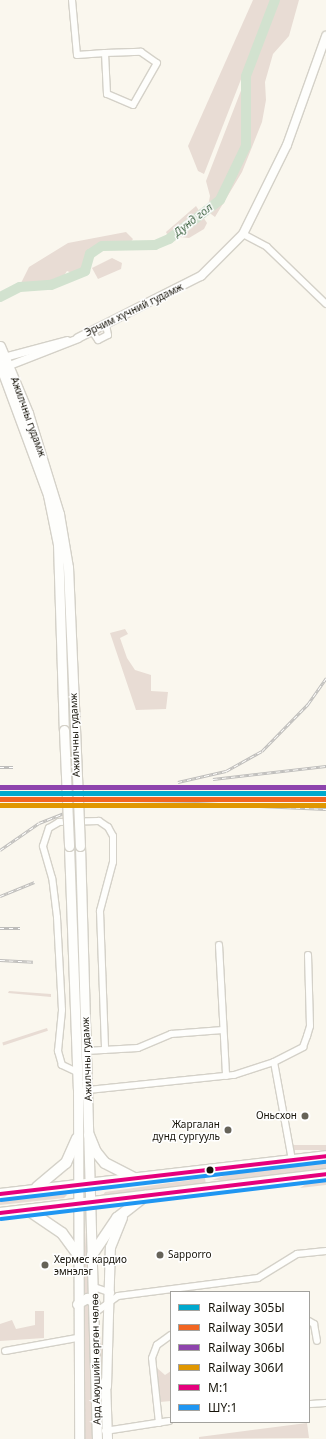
<!DOCTYPE html>
<html>
<head>
<meta charset="utf-8">
<style>
	body { margin:0 }
	#map { position:relative; width:326px; height:1439px; overflow:hidden; background:#faf7ee; font-family:"Noto Sans",sans-serif }
	div>[style] { position:absolute }
	.green>* { inset:0; background:#e8dcd4; transform-origin:0 0 }
	.river>* { height:10px; margin:-5px; padding:0 5px; transform-origin:5px; border-radius:5px; background:#d2e2cf }
	.roads { filter:drop-shadow(1px 0 #d4d1c8) drop-shadow(-1px 0 #d4d1c8) drop-shadow(0 1px #d4d1c8) drop-shadow(0 -1px #d4d1c8) }
	.minor>* { height:6px; margin:-3px; padding:0 3px; transform-origin:3px; border-radius:3px; background:#fefefc }
	.tertiary>* { height:7px; margin:-3.5px; padding:0 3.5px; transform-origin:3.5px; border-radius:3.5px; background:#fefefc }
	.secondary>* { height:8px; margin:-4px; padding:0 4px; transform-origin:4px; border-radius:4px; background:#fefefc }
	.primary>* { height:9px; margin:-4.5px; padding:0 4.5px; transform-origin:4.5px; border-radius:4.5px; background:#fefefc }
	.trunk>* { height:10px; margin:-5px; padding:0 5px; transform-origin:5px; border-radius:5px; background:#fefefc }
	.rail>* { height:3px; margin-top:-1.5px; transform-origin:0; background:repeating-linear-gradient(90deg,#fff 0 4.5px,#bebdbb 0 9px); box-sizing:border-box; border-block:1px solid #bebdbb }
	.bridges { filter:drop-shadow(1px 0 #d4d1c8) drop-shadow(-1px 0 #d4d1c8) drop-shadow(0 1px #d4d1c8) drop-shadow(0 -1px #d4d1c8) }
	.primary-bridge>* { height:9px; margin:-4.5px; padding:0 4.5px; transform-origin:4.5px; border-radius:4.5px; background:#fefefc }
	.bus-1>* { height:4px; margin:-2px; padding:0 2px; transform-origin:2px; border-radius:2px; background:#e5007d }
	.bus-2>* { height:4px; margin:-2px; padding:0 2px; transform-origin:2px; border-radius:2px; background:#1f96f2 }
	.rail-1>* { height:5px; margin:-2.5px; padding:0 2.5px; transform-origin:2.5px; border-radius:2.5px; background:#00a9ce }
	.rail-2>* { height:5px; margin:-2.5px; padding:0 2.5px; transform-origin:2.5px; border-radius:2.5px; background:#f26522 }
	.rail-3>* { height:5px; margin:-2.5px; padding:0 2.5px; transform-origin:2.5px; border-radius:2.5px; background:#8e44ad }
	.rail-4>* { height:5px; margin:-2.5px; padding:0 2.5px; transform-origin:2.5px; border-radius:2.5px; background:#e09701 }
	.dots>* { width:11px; height:11px; translate:-50% -50%; box-sizing:border-box; border:2px solid #fff; border-radius:50% }
	span { translate:-50% -50%; white-space:nowrap; text-align:center; line-height:1.15; -webkit-text-stroke:3px #fff; paint-order:stroke }
	.street-label { font-size:10px; color:#161309 }
	.poi-label { font-size:10px; color:#161309 }
	.right { translate:-100% -50%; text-align:right }
	.left { translate:0 -50%; text-align:left }
	.water-label { font-size:11px; color:#375d3a; font-style:italic }
	.legend { position:absolute; left:170px; top:1291px; width:140px; height:132px; box-sizing:border-box; background:#fff; border:1px solid #a2a19d; margin:0; padding:5px 7px; list-style:none; font-size:12px; color:#161309 }
	.legend li { display:flex; align-items:center; gap:8px; height:20px }
	.legend b { width:20px; border:1px solid #a2a19d }
</style>
</head>
<body>
<div id="map">
	<div class="green">
		<div style="clip-path:polygon(253px 0,272px 0,204px 174px,198px 171px,188px 146px)"></div>
		<div style="clip-path:polygon(276px 0,299px 0,289px 36px,273px 54px,265px 82px,266px 100px,262px 122px,242px 172px,215px 217px,207px 211px,210px 196px,206px 181px)"></div>
		<div style="clip-path:polygon(196px 206px,207px 223px,204px 229px,189px 238px,168px 236px,166px 232px)"></div>
		<div style="clip-path:polygon(126px 232px,133px 239px,127px 247px,113px 246px,95px 252px,87px 272px,77px 275px,67px 271px,63px 277px,52px 283px,30px 282px,24px 290px,5px 298px,20px 285px,29px 267px,68px 243px)"></div>
		<div style="clip-path:polygon(112px 258px,122px 263px,121px 269px,98px 279px,92px 268px)"></div>
		<div style="clip-path:polygon(125px 629px,128px 634px,120px 638px,127px 658px,135px 670px,151px 675px,151px 691px,168px 692px,166px 709px,136px 710px,110px 633px)"></div>
		<div style="clip-path:polygon(9px 991px,51px 994px,51px 997px,8px 993px)"></div>
		<div style="left:47px;top:1028px;width:3px;height:47px;rotate:72deg"></div>
		<div style="left:326px;top:1145px;width:5px;height:33px;rotate:90deg"></div>
		<div style="clip-path:polygon(326px 1160px,326px 1170px,240px 1181px,212px 1180px,238px 1171px)"></div>
		<div style="clip-path:polygon(205px 1178px,206px 1185px,103px 1195px,105px 1192px)"></div>
		<div style="clip-path:polygon(326px 1180px,326px 1185px,300px 1188px,309px 1182px)"></div>
		<div style="clip-path:polygon(64px 1192px,67px 1195px,64px 1198px,0 1205px,0 1199px)"></div>
		<div style="clip-path:polygon(82px 1223px,85px 1224px,88px 1294px,81px 1295px)"></div>
		<div style="clip-path:polygon(84px 1303px,89px 1303px,92px 1331px,93px 1439px,83px 1439px)"></div>
		<div style="clip-path:polygon(104px 1310px,103px 1368px,100px 1361px)"></div>
		<div style="clip-path:polygon(35px 1311px,44px 1311px,44px 1338px,0 1341px,0 1324px,12px 1320px,16px 1329px,35px 1325px)"></div>
		<div style="clip-path:polygon(157px 1368px,165px 1375px,171px 1371px,171px 1401px,160px 1402px)"></div>
		<div style="clip-path:polygon(307px 1423px,309px 1438px,199px 1439px,199px 1437px)"></div>
	</div>
	<div class="river">
		<div style="left:0;top:297px;width:22px;rotate:-27deg"></div>
		<div style="left:20px;top:287px;width:31px;rotate:-4deg"></div>
		<div style="left:51px;top:285px;width:37px;rotate:-22deg"></div>
		<div style="left:85px;top:271px;width:18px;rotate:-74deg"></div>
		<div style="left:90px;top:254px;width:14px;rotate:-34deg"></div>
		<div style="left:102px;top:246px;width:53px;rotate:-1.1deg"></div>
		<div style="left:155px;top:245px;width:15px;rotate:-23deg"></div>
		<div style="left:169px;top:239px;width:64px;rotate:-37.4deg"></div>
		<div style="left:220px;top:200px;width:60px;rotate:-64.3deg"></div>
		<div style="left:246px;top:146px;width:70px;rotate:-90deg"></div>
		<div style="left:246px;top:76px;width:81px;rotate:-69.1deg"></div>
	</div>
	<div class="roads">
		<div class="minor">
			<div style="left:72px;top:0;width:55px;rotate:84.8deg"></div>
			<div style="left:77px;top:55px;width:28px;rotate:-4deg"></div>
			<div style="left:105px;top:53px;width:36px;rotate:-2deg"></div>
			<div style="left:141px;top:52px;width:19px;rotate:35deg"></div>
			<div style="left:157px;top:63px;width:48px;rotate:119.7deg"></div>
			<div style="left:133px;top:105px;width:28px;rotate:-157deg"></div>
			<div style="left:107px;top:94px;width:41px;rotate:-92.8deg"></div>
			<div style="left:243px;top:234px;width:27px;rotate:28deg"></div>
			<div style="left:267px;top:247px;width:82px;rotate:44deg"></div>
			<div style="left:92px;top:331px;width:11px;rotate:56deg"></div>
			<div style="left:98px;top:340px;width:11px;rotate:-27deg"></div>
			<div style="left:108px;top:335px;width:10px;rotate:-101deg"></div>
			<div style="left:219px;top:945px;width:131px;rotate:86.9deg"></div>
			<div style="left:86px;top:1051px;width:52px;rotate:-3.3deg"></div>
			<div style="left:138px;top:1048px;width:36px;rotate:-23deg"></div>
			<div style="left:171px;top:1034px;width:52px;rotate:-4.4deg"></div>
			<div style="left:274px;top:1062px;width:33px;rotate:-27deg"></div>
			<div style="left:303px;top:1047px;width:12px;rotate:-70deg"></div>
			<div style="left:307px;top:1036px;width:10px;rotate:-73deg"></div>
			<div style="left:310px;top:1026px;width:71px;rotate:-91.6deg"></div>
			<div style="left:77px;top:1072px;width:17px;rotate:-155deg"></div>
			<div style="left:62px;top:1065px;width:15px;rotate:-106deg"></div>
			<div style="left:58px;top:1051px;width:41px;rotate:-84.4deg"></div>
			<div style="left:62px;top:1010px;width:93px;rotate:-93.1deg"></div>
			<div style="left:57px;top:917px;width:39px;rotate:-97deg"></div>
			<div style="left:52px;top:878px;width:33px;rotate:-106deg"></div>
			<div style="left:43px;top:846px;width:19px;rotate:-72deg"></div>
			<div style="left:49px;top:828px;width:12px;rotate:-31deg"></div>
			<div style="left:59px;top:822px;width:40px;rotate:-1.4deg"></div>
			<div style="left:99px;top:821px;width:11px;rotate:34deg"></div>
			<div style="left:108px;top:827px;width:10px;rotate:61deg"></div>
			<div style="left:113px;top:836px;width:26px;rotate:90deg"></div>
			<div style="left:113px;top:862px;width:51px;rotate:104.9deg"></div>
			<div style="left:100px;top:911px;width:139px;rotate:87.9deg"></div>
			<div style="left:88px;top:1090px;width:147px;rotate:-5.9deg"></div>
			<div style="left:234px;top:1075px;width:42px;rotate:-18deg"></div>
			<div style="left:274px;top:1062px;width:100px;rotate:79.6deg"></div>
			<div style="left:94px;top:1287px;width:18px;rotate:19deg"></div>
			<div style="left:96px;top:1312px;width:27px;rotate:-36deg"></div>
			<div style="left:118px;top:1296px;width:141px;rotate:-7.3deg"></div>
			<div style="left:258px;top:1278px;width:46px;rotate:-31.6deg"></div>
			<div style="left:297px;top:1254px;width:29px;rotate:-6deg"></div>
			<div style="left:309px;top:1321px;width:6px;rotate:31deg"></div>
			<div style="left:314px;top:1324px;width:17px;rotate:80deg"></div>
			<div style="left:5px;top:1351px;width:73px;rotate:-10.2deg"></div>
			<div style="left:310px;top:1404px;width:16px;rotate:-4deg"></div>
			<div style="left:159px;top:1423px;width:65px;rotate:-96.1deg"></div>
			<div style="left:152px;top:1358px;width:14px;rotate:-69deg"></div>
			<div style="left:157px;top:1345px;width:17px;rotate:-36deg"></div>
			<div style="left:105px;top:1431px;width:65px;rotate:-8.9deg"></div>
		</div>
		<div class="tertiary">
			<div style="left:0;top:358px;width:69px;rotate:-15deg"></div>
			<div style="left:4px;top:367px;width:79px;rotate:-21.4deg"></div>
		</div>
		<div class="secondary">
			<div style="left:78px;top:338px;width:138px;rotate:-26.8deg"></div>
			<div style="left:201px;top:276px;width:59px;rotate:-45deg"></div>
			<div style="left:243px;top:234px;width:99px;rotate:-63.7deg"></div>
			<div style="left:287px;top:145px;width:116px;rotate:-70.3deg"></div>
		</div>
		<div class="primary">
			<div style="left:0;top:346px;width:73px;rotate:67.3deg"></div>
			<div style="left:28px;top:413px;width:106px;rotate:72.9deg"></div>
			<div style="left:59px;top:514px;width:54px;rotate:80.4deg"></div>
			<div style="left:68px;top:567px;width:161px;rotate:87.5deg"></div>
			<div style="left:0;top:365px;width:139px;rotate:69.7deg"></div>
			<div style="left:48px;top:495px;width:50px;rotate:78.5deg"></div>
			<div style="left:58px;top:544px;width:186px;rotate:88.2deg"></div>
			<div style="left:69px;top:846px;width:243px;rotate:87.9deg"></div>
			<div style="left:78px;top:1089px;width:350px;rotate:89.8deg"></div>
			<div style="left:80px;top:846px;width:593px;rotate:88.36deg"></div>
			<div style="left:77px;top:1304px;width:12px;rotate:-31deg"></div>
			<div style="left:87px;top:1298px;width:9px;rotate:32deg"></div>
			<div style="left:105px;top:1381px;width:58px;rotate:88deg"></div>
			<div style="left:106px;top:1386px;width:139px;rotate:-88.4deg"></div>
			<div style="left:110px;top:1247px;width:32px;rotate:-68deg"></div>
		</div>
		<div class="trunk">
			<div style="left:89px;top:1135px;width:18px;rotate:68deg"></div>
			<div style="left:96px;top:1152px;width:14px;rotate:51deg"></div>
			<div style="left:105px;top:1163px;width:36px;rotate:27deg"></div>
			<div style="left:37px;top:1187px;width:38px;rotate:-40deg"></div>
			<div style="left:66px;top:1163px;width:27px;rotate:-66deg"></div>
			<div style="left:0;top:1194px;width:328px;rotate:-6.6deg"></div>
			<div style="left:28px;top:1210px;width:41px;rotate:34.1deg"></div>
			<div style="left:62px;top:1233px;width:24px;rotate:54deg"></div>
			<div style="left:0;top:1213px;width:328px;rotate:-6.8deg"></div>
			<div style="left:92px;top:1255px;width:45px;rotate:-56deg"></div>
			<div style="left:117px;top:1218px;width:36px;rotate:-38deg"></div>
		</div>
	</div>
	<div class="rail">
		<div style="left:0;top:767px;width:13px"></div>
		<div style="left:213px;top:779px;width:114px;rotate:-6.6deg"></div>
		<div style="left:178px;top:782px;width:49px;rotate:-12.9deg"></div>
		<div style="left:226px;top:771px;width:41px;rotate:-29.1deg"></div>
		<div style="left:262px;top:751px;width:66px;rotate:-45.6deg"></div>
		<div style="left:308px;top:704px;width:32px;rotate:-55deg"></div>
		<div style="left:0;top:806px;width:197px;rotate:-0.9deg"></div>
		<div style="left:197px;top:803px;width:129px;rotate:2.7deg"></div>
		<div style="left:0;top:850px;width:47px;rotate:-34.7deg"></div>
		<div style="left:39px;top:823px;width:41px;rotate:-21.5deg"></div>
		<div style="left:0;top:896px;width:37px;rotate:-22deg"></div>
		<div style="left:0;top:928px;width:20px"></div>
		<div style="left:0;top:960px;width:33px;rotate:3deg"></div>
	</div>
	<div class="bridges">
		<div class="primary-bridge">
			<div style="left:75px;top:728px;width:118px;rotate:87.6deg"></div>
			<div style="left:64px;top:730px;width:116px;rotate:87.5deg"></div>
		</div>
	</div>
	<div class="bus-1">
		<div style="left:0;top:1194px;width:328px;rotate:-6.6deg"></div>
		<div style="left:0;top:1213px;width:328px;rotate:-6.8deg"></div>
	</div>
	<div class="bus-2">
		<div style="left:1px;top:1200px;width:327px;rotate:-6.7deg"></div>
		<div style="left:1px;top:1219px;width:327px;rotate:-6.8deg"></div>
	</div>
	<div class="rail-1">
		<div style="left:0;top:793px;width:326px"></div>
	</div>
	<div class="rail-2">
		<div style="left:0;top:799px;width:326px"></div>
	</div>
	<div class="rail-3">
		<div style="left:0;top:787px;width:326px"></div>
	</div>
	<div class="rail-4">
		<div style="left:0;top:805px;width:326px"></div>
	</div>
	<div class="dots">
		<div style="left:305px;top:1116px;background:#666359"></div>
		<div style="left:228px;top:1130px;background:#666359"></div>
		<div style="left:210px;top:1170px;background:#161309"></div>
		<div style="left:160px;top:1255px;background:#666359"></div>
		<div style="left:45px;top:1265px;background:#666359"></div>
	</div>
	<div class="street-label">
		<span style="left:134px;top:310px;rotate:-26deg">Эрчим хүчний гудамж</span>
		<span style="left:28px;top:417px;rotate:70deg">Ажилчны гудамж</span>
		<span style="left:75px;top:735px;rotate:-92deg">Ажилчны гудамж</span>
		<span style="left:87px;top:1059px;rotate:-92deg">Ажилчны гудамж</span>
		<span style="left:96px;top:1359px;rotate:-91deg">Ард Аюушийн өргөн чөлөө</span>
	</div>
	<div class="poi-label">
		<span class="right" style="left:297px;top:1116px">Оньсхон</span>
		<span class="right" style="left:220px;top:1130px">Жаргалан<br>дунд сургууль</span>
		<span class="left" style="left:168px;top:1255px">Sapporro</span>
		<span class="left" style="left:54px;top:1265px">Хермес кардио<br>эмнэлэг</span>
	</div>
	<div class="water-label">
		<span style="left:193px;top:220px;rotate:-38deg">Дунд гол</span>
	</div>
	<ul class="legend">
	<li><b style="height:5px;background:#00a9ce"></b>Railway 305Ы</li>
	<li><b style="height:5px;background:#f26522"></b>Railway 305И</li>
	<li><b style="height:5px;background:#8e44ad"></b>Railway 306Ы</li>
	<li><b style="height:5px;background:#e09701"></b>Railway 306И</li>
	<li><b style="height:5px;background:#e5007d"></b>М:1</li>
	<li><b style="height:5px;background:#1f96f2"></b>ШҮ:1</li>
	</ul>
</div>
</body>
</html>
